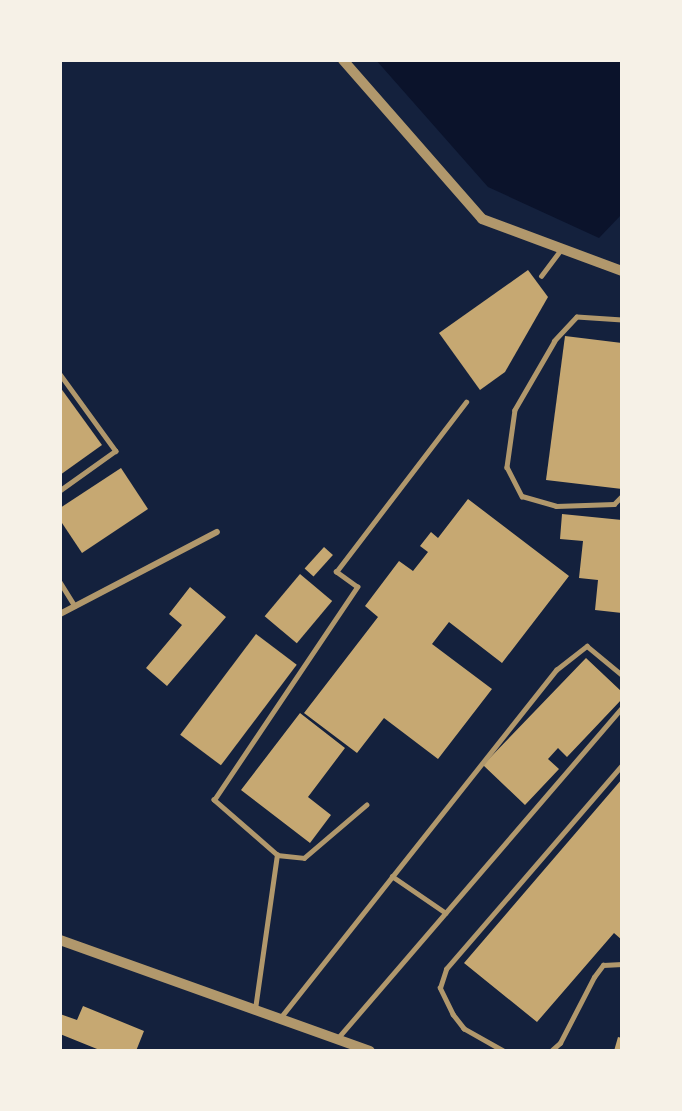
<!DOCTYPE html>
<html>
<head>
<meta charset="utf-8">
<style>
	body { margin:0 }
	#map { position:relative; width:682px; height:1111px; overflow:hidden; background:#14213d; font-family:"Noto Sans",sans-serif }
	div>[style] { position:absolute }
	.water>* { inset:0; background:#0b132b }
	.building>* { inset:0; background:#c6a872; transform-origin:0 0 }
	.service>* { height:4.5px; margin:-2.25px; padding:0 2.25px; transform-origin:2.25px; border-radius:2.25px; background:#b1986c }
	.minor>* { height:6px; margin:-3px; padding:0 3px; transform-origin:3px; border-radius:3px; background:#b1986c }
	.tertiary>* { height:10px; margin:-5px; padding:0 5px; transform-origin:5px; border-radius:5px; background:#b1986c }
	span { translate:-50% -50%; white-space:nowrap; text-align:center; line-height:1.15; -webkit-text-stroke:5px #f6f1e7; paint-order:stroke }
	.frame { position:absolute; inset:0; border:62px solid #f6f1e7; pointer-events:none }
</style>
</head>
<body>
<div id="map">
	<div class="water">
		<div style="clip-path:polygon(376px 60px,622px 60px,622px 214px,599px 238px,488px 187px)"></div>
	</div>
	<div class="building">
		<div style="clip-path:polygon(528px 270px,548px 297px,505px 372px,480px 390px,439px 333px)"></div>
		<div style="clip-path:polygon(565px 336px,622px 343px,622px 489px,546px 480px)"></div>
		<div style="clip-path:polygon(60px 387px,102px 445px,60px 475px)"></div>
		<div style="clip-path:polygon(121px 468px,148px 509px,82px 553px,60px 520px,60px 508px)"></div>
		<div style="clip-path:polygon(468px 499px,569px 576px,502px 663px,449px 622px,432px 644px,492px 689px,438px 759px,384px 718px,357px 753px,304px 713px,378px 617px,365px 606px,399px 561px,413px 571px,428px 552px,420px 546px,431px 532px,438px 538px)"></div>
		<div style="clip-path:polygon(562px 514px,622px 520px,622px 613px,595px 610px,598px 580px,579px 578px,583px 541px,560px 539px)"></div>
		<div style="left:324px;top:547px;width:12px;height:29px;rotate:42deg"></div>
		<div style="left:300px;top:574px;width:42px;height:55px;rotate:40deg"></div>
		<div style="clip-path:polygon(190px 587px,226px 617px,167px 686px,146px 668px,182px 625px,169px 614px)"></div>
		<div style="left:256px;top:634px;width:51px;height:126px;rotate:37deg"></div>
		<div style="clip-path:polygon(586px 658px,622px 692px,622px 699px,567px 757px,558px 748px,548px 759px,559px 769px,525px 805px,483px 765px)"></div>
		<div style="clip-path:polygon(300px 713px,345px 748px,308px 797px,331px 815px,310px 843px,241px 790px)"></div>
		<div style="clip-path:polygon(622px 779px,622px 940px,614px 933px,537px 1022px,464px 963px)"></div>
		<div style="clip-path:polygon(83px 1006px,144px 1031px,136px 1051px,102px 1051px,60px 1034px,60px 1014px,77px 1020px)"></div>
		<div style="clip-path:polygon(618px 1037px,622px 1038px,622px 1051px,614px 1051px)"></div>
	</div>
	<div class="service">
		<div style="left:541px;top:276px;width:35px;rotate:-53deg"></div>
		<div style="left:622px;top:320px;width:45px;rotate:-176.2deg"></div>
		<div style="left:577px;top:317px;width:33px;rotate:133deg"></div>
		<div style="left:555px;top:341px;width:80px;rotate:120.1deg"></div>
		<div style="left:515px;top:410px;width:58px;rotate:98deg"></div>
		<div style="left:507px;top:467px;width:33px;rotate:63deg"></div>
		<div style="left:522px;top:496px;width:35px;rotate:16deg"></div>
		<div style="left:556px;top:506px;width:58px;rotate:-2deg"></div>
		<div style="left:614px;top:504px;width:11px;rotate:-45deg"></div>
		<div style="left:60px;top:374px;width:95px;rotate:54deg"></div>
		<div style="left:116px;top:451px;width:69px;rotate:144.5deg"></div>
		<div style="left:60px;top:582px;width:28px;rotate:58deg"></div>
		<div style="left:277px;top:855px;width:84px;rotate:-138.9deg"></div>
		<div style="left:214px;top:800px;width:257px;rotate:-56.1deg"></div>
		<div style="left:357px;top:587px;width:26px;rotate:-144deg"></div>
		<div style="left:336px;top:572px;width:214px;rotate:-52.6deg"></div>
		<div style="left:392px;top:876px;width:65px;rotate:34.4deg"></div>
		<div style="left:255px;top:1009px;width:156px;rotate:-81.9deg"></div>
		<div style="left:277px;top:855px;width:27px;rotate:6deg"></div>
		<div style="left:304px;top:858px;width:82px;rotate:-40.5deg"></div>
		<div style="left:281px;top:1017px;width:443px;rotate:-51.6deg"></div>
		<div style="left:556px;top:670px;width:39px;rotate:-38deg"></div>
		<div style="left:587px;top:646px;width:45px;rotate:39.6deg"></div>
		<div style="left:337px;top:1039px;width:437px;rotate:-49.3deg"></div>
		<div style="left:503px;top:1051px;width:45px;rotate:-150.6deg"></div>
		<div style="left:464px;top:1029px;width:18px;rotate:-128deg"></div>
		<div style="left:453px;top:1015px;width:30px;rotate:-116deg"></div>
		<div style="left:440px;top:988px;width:20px;rotate:-72deg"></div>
		<div style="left:446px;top:969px;width:269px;rotate:-49.2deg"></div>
		<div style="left:551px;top:1051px;width:12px;rotate:-42deg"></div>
		<div style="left:560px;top:1043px;width:74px;rotate:-62.7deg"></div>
		<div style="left:594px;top:977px;width:15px;rotate:-53deg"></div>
		<div style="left:603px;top:965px;width:19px;rotate:-3deg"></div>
	</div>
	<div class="minor">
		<div style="left:60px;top:614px;width:177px;rotate:-27.6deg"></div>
	</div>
	<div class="tertiary">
		<div style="left:343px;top:60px;width:211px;rotate:48.8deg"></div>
		<div style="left:482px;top:219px;width:149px;rotate:20.4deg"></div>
		<div style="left:60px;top:940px;width:329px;rotate:19.7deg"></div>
	</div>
	<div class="frame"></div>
</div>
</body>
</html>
